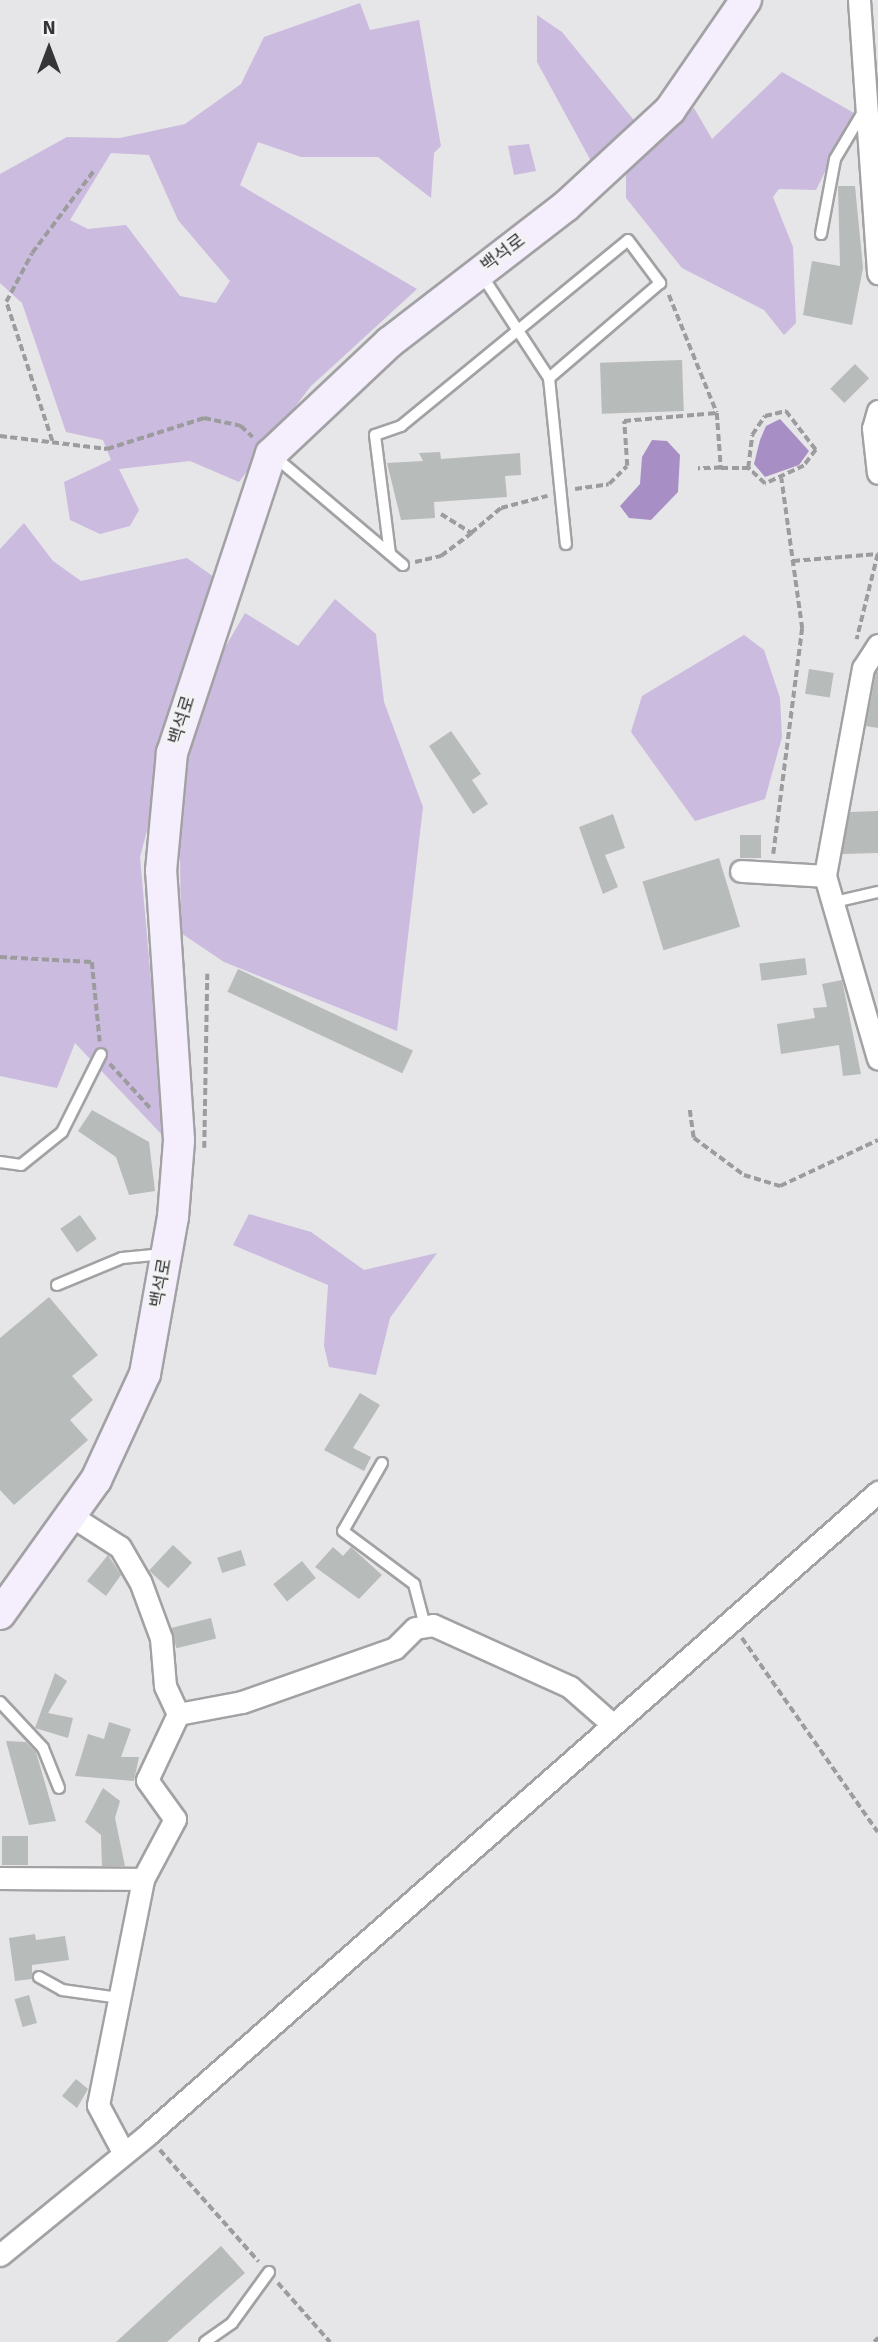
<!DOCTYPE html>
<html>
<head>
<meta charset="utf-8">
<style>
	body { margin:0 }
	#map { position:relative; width:878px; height:2342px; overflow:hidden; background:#e6e5e8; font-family:Signika,"Noto Sans KR",sans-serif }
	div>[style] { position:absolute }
	.green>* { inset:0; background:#cabbdf }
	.water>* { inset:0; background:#a78fc6 }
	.building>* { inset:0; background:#b7bbba; transform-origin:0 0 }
	.path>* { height:3.5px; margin-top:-1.75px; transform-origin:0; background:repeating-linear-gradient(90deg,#9c9b9d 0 7px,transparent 0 10.5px) }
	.roads { filter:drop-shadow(2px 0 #a2a1a4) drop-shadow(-2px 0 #a2a1a4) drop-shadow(0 2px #a2a1a4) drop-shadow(0 -2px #a2a1a4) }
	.lane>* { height:10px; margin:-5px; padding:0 5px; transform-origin:5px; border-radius:5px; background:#fff }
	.street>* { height:21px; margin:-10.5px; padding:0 10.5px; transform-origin:10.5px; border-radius:10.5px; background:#fff }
	.secondary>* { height:30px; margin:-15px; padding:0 15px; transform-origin:15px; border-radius:15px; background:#f5effd }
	span { translate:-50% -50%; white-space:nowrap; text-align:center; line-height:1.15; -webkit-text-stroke:7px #f3f2f5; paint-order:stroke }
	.street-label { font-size:18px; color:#363536 }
	.north { position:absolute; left:14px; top:14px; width:70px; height:70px; -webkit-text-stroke:5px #f3f2f5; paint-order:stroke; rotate:0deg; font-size:19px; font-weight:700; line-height:28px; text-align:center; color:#363536 }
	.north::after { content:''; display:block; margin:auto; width:24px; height:32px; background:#363536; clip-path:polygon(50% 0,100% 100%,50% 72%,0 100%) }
</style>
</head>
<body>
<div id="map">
	<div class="green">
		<div style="clip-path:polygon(evenodd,360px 3px,370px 30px,419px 20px,441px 146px,434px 153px,431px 198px,378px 157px,301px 157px,258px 142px,240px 185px,417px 289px,310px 387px,239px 482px,190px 461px,119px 469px,139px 510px,130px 526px,100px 534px,70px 520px,64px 482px,111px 460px,103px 440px,66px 432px,22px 303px,0 283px,0 174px,67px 137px,120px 138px,185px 124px,241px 84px,264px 37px,360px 3px,111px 153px,149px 155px,178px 220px,230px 281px,216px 303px,180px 296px,126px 225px,88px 229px,70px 220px,111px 153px)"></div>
		<div style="clip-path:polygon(537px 15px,562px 32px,637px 124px,591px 161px,537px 62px)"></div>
		<div style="clip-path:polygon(782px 72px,854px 113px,816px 190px,779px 189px,773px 197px,793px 247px,796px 323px,784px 335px,764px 310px,682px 268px,626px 198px,626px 166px,694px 108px,712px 139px)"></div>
		<div style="clip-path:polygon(529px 144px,536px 171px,514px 175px,508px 146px)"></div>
		<div style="clip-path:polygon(24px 523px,53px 561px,81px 581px,187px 558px,214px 577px,140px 857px,165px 1138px,75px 1043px,57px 1088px,0 1076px,0 549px)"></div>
		<div style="clip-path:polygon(335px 599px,376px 634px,384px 702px,423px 807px,397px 1031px,224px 962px,181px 933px,179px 782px,212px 670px,245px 613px,298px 646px)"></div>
		<div style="clip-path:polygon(744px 635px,764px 650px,780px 698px,782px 737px,765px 799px,695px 821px,631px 732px,642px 696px)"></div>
		<div style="clip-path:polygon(249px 1214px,311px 1232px,364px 1270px,437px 1253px,390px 1318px,376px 1375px,329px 1367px,324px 1346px,328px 1285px,233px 1245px)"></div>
	</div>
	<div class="water">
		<div style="clip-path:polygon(780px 419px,809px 451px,799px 465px,765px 477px,754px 464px,760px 440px,766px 426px)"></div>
		<div style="clip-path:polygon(652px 440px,667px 441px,680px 455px,678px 492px,651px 520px,629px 518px,620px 506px,640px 484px,642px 457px)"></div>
	</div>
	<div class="building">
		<div style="clip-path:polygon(838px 186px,855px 186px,863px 268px,852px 325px,803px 315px,812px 261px,840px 266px)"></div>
		<div style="left:682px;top:360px;width:51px;height:82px;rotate:88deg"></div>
		<div style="left:855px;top:364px;width:20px;height:35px;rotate:45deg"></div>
		<div style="clip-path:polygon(440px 452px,441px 459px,520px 453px,521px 475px,505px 476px,507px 497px,434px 502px,435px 518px,401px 520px,387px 463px,423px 461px,419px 453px)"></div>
		<div style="left:809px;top:669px;width:25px;height:25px;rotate:9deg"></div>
		<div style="clip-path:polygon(876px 672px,878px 672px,878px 728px,866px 726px)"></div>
		<div style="clip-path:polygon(451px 731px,481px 774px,472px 780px,488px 804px,473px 814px,429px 746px)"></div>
		<div style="clip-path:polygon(878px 811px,878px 853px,842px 854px,850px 812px)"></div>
		<div style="clip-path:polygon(613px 814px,625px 848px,605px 855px,618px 887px,603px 894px,579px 827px)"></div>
		<div style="left:740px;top:835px;width:21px;height:23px"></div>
		<div style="left:719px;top:858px;width:72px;height:80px;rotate:73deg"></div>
		<div style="left:805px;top:958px;width:17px;height:46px;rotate:83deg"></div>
		<div style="left:238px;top:969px;width:193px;height:25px;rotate:25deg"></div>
		<div style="clip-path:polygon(842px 980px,861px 1074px,843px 1076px,839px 1045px,781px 1054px,777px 1024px,815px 1018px,813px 1008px,827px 1007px,822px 984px)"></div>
		<div style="clip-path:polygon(92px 1110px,149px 1142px,155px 1191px,129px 1195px,116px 1157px,78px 1131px)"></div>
		<div style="left:80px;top:1215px;width:29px;height:24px;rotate:55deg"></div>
		<div style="clip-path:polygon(49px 1297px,98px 1355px,72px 1376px,93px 1400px,70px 1420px,88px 1440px,14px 1505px,0 1490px,0 1338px)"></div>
		<div style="clip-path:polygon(360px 1393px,380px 1405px,353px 1448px,371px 1457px,364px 1471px,324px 1450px)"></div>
		<div style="left:173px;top:1545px;width:26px;height:35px;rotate:43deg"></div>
		<div style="clip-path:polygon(333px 1547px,343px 1556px,351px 1547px,382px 1575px,359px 1599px,315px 1567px)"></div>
		<div style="left:241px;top:1550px;width:16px;height:25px;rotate:72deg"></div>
		<div style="clip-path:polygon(108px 1555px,121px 1575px,106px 1596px,87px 1581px)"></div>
		<div style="left:302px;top:1561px;width:22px;height:37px;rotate:51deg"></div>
		<div style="left:211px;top:1618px;width:21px;height:41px;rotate:76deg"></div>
		<div style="clip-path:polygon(55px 1673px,67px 1681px,48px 1713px,73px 1718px,68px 1738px,35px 1728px)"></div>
		<div style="clip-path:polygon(109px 1722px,131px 1729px,121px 1757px,139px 1757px,134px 1781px,75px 1776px,88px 1734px,104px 1739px)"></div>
		<div style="clip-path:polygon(6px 1741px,26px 1742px,36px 1752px,56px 1821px,29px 1825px)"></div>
		<div style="clip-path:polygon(103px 1788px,120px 1801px,115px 1818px,125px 1866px,102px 1866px,101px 1835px,85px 1822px)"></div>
		<div style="left:2px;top:1836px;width:26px;height:29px"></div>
		<div style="clip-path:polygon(35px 1934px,36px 1940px,65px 1936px,69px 1960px,32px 1965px,32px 1979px,15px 1981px,9px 1938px)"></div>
		<div style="left:29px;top:1995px;width:29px;height:15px;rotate:74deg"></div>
		<div style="clip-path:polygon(76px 2079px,88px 2089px,77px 2108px,62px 2096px)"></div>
		<div style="clip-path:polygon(221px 2246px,245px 2273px,167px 2342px,116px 2342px)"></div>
	</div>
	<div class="path">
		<div style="left:669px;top:295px;width:127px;rotate:67.9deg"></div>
		<div style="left:0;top:436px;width:108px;rotate:6.9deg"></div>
		<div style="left:107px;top:449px;width:102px;rotate:-17.7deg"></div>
		<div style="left:204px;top:418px;width:38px;rotate:12deg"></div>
		<div style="left:241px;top:426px;width:16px;rotate:43deg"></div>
		<div style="left:52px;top:441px;width:146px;rotate:-108.3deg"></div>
		<div style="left:6px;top:302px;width:55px;rotate:-62deg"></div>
		<div style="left:32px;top:253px;width:105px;rotate:-53.1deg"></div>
		<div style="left:721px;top:468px;width:27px"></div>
		<div style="left:748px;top:468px;width:33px;rotate:-83deg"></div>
		<div style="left:752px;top:435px;width:23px;rotate:-56deg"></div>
		<div style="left:765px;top:416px;width:22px;rotate:-13deg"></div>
		<div style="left:786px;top:411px;width:49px;rotate:52.4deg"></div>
		<div style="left:816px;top:450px;width:20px;rotate:127deg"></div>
		<div style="left:804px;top:466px;width:43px;rotate:155.2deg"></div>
		<div style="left:765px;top:484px;width:23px;rotate:-137deg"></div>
		<div style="left:575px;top:489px;width:34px;rotate:-8deg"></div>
		<div style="left:609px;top:484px;width:25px;rotate:-45deg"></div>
		<div style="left:627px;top:466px;width:45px;rotate:-93.8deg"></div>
		<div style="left:624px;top:421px;width:93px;rotate:-4.9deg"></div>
		<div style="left:717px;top:413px;width:55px;rotate:85.8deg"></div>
		<div style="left:721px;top:468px;width:23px;rotate:178deg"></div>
		<div style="left:441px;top:514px;width:36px;rotate:32deg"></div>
		<div style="left:471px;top:533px;width:39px;rotate:-40deg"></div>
		<div style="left:501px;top:508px;width:48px;rotate:-14.6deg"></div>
		<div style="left:793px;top:561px;width:85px;rotate:-4.7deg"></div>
		<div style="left:878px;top:554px;width:88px;rotate:103.9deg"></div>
		<div style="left:415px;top:562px;width:27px;rotate:-13deg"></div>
		<div style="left:441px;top:556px;width:38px;rotate:-37deg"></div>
		<div style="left:773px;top:854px;width:227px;rotate:-82.7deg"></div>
		<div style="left:802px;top:629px;width:152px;rotate:-97.9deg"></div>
		<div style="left:0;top:957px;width:92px;rotate:3.1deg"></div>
		<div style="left:92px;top:962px;width:80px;rotate:84.3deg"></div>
		<div style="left:110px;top:1064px;width:62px;rotate:47.6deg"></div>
		<div style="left:690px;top:1110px;width:28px;rotate:82deg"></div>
		<div style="left:694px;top:1138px;width:62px;rotate:36.5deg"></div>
		<div style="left:744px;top:1175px;width:38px;rotate:17deg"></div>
		<div style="left:780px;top:1186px;width:108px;rotate:-25.1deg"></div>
		<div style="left:204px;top:1148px;width:174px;rotate:-89deg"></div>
		<div style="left:742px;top:1638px;width:237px;rotate:55deg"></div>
		<div style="left:160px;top:2150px;width:149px;rotate:48.5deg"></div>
		<div style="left:278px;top:2283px;width:79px;rotate:48.6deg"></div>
		<div style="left:874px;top:2342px;width:6px;rotate:-45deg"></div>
	</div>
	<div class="roads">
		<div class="lane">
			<div style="left:821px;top:234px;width:76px;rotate:-79.4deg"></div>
			<div style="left:835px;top:159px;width:55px;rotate:-59.2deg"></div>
			<div style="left:481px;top:274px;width:124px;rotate:56.8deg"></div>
			<div style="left:549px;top:378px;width:167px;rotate:84.2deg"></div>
			<div style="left:274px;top:456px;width:169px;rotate:40.2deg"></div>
			<div style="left:390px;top:554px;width:120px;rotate:-97.2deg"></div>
			<div style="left:375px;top:435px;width:28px;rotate:-19deg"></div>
			<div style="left:401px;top:426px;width:293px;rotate:-39.3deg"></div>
			<div style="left:628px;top:240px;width:54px;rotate:53.3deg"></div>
			<div style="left:660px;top:283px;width:146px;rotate:139.4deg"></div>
			<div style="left:830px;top:903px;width:49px;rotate:-12.9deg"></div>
			<div style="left:0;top:1162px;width:21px;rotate:8deg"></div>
			<div style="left:21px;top:1165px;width:53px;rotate:-38.8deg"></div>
			<div style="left:62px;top:1132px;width:87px;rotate:-63.4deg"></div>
			<div style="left:57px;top:1285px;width:70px;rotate:-22.6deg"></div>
			<div style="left:122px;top:1258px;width:42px;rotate:-5.4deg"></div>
			<div style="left:382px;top:1463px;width:78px;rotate:119.8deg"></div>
			<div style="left:343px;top:1531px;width:89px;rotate:36.7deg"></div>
			<div style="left:414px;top:1584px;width:43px;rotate:75.3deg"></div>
			<div style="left:0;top:1702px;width:63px;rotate:46.9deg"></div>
			<div style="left:43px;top:1748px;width:43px;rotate:68.2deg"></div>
			<div style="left:39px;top:1977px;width:26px;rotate:29deg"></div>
			<div style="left:62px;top:1990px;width:59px;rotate:7.9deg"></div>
			<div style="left:205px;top:2342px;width:33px;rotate:-35deg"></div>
			<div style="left:232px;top:2323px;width:63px;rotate:-54deg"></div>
		</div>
		<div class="street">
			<div style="left:859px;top:0;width:274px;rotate:86deg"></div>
			<div style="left:878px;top:411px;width:18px;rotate:106deg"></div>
			<div style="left:873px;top:428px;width:45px;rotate:83.7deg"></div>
			<div style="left:878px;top:645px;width:27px;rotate:123deg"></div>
			<div style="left:863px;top:668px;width:211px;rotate:100.4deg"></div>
			<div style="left:825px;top:876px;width:190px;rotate:73.8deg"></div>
			<div style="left:741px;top:871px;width:84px;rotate:3.4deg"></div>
			<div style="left:70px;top:1515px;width:59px;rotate:32.6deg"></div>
			<div style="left:120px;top:1547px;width:39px;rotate:60deg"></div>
			<div style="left:140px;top:1581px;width:61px;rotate:69.8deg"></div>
			<div style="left:161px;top:1638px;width:48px;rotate:85.2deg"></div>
			<div style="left:165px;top:1686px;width:31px;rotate:65deg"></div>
			<div style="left:178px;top:1714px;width:65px;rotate:-10.6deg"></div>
			<div style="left:242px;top:1702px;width:162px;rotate:-19.4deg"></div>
			<div style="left:395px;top:1648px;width:28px;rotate:-45deg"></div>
			<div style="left:415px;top:1628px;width:18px;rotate:-9deg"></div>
			<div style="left:433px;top:1625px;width:150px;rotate:24.3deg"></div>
			<div style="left:570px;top:1687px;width:55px;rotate:41.3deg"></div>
			<div style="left:0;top:1878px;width:143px;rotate:0.4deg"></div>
			<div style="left:122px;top:2150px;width:51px;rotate:-118.1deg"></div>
			<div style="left:98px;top:2105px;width:230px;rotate:-78.7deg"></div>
			<div style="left:143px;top:1879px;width:68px;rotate:-61.9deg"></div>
			<div style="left:175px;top:1819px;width:48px;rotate:-125.7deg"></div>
			<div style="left:147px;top:1780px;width:73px;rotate:-64.8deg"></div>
			<div style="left:0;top:2255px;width:190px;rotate:-39.2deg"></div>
			<div style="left:147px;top:2135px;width:974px;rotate:-41.34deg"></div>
		</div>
		<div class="secondary">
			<div style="left:0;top:1614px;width:165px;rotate:-54.4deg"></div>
			<div style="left:96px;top:1480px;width:117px;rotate:-65.2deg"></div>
			<div style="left:145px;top:1374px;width:159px;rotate:-79.9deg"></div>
			<div style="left:173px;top:1217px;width:77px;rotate:-85.5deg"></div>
			<div style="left:179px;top:1140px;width:270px;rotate:-93.8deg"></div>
			<div style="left:161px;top:871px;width:119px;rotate:-84.7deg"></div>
			<div style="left:172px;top:753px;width:315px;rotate:-71.7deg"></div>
			<div style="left:271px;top:454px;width:163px;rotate:-43.3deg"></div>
			<div style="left:390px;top:342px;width:222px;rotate:-37.7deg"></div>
			<div style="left:566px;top:206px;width:142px;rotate:-42.7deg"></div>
			<div style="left:670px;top:110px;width:134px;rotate:-55.4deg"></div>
		</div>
	</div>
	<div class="street-label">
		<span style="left:503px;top:253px;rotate:-37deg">백석로</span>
		<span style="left:182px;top:720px;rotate:-73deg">백석로</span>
		<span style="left:161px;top:1283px;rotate:-80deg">백석로</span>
	</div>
	<div class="north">N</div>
</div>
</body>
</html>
